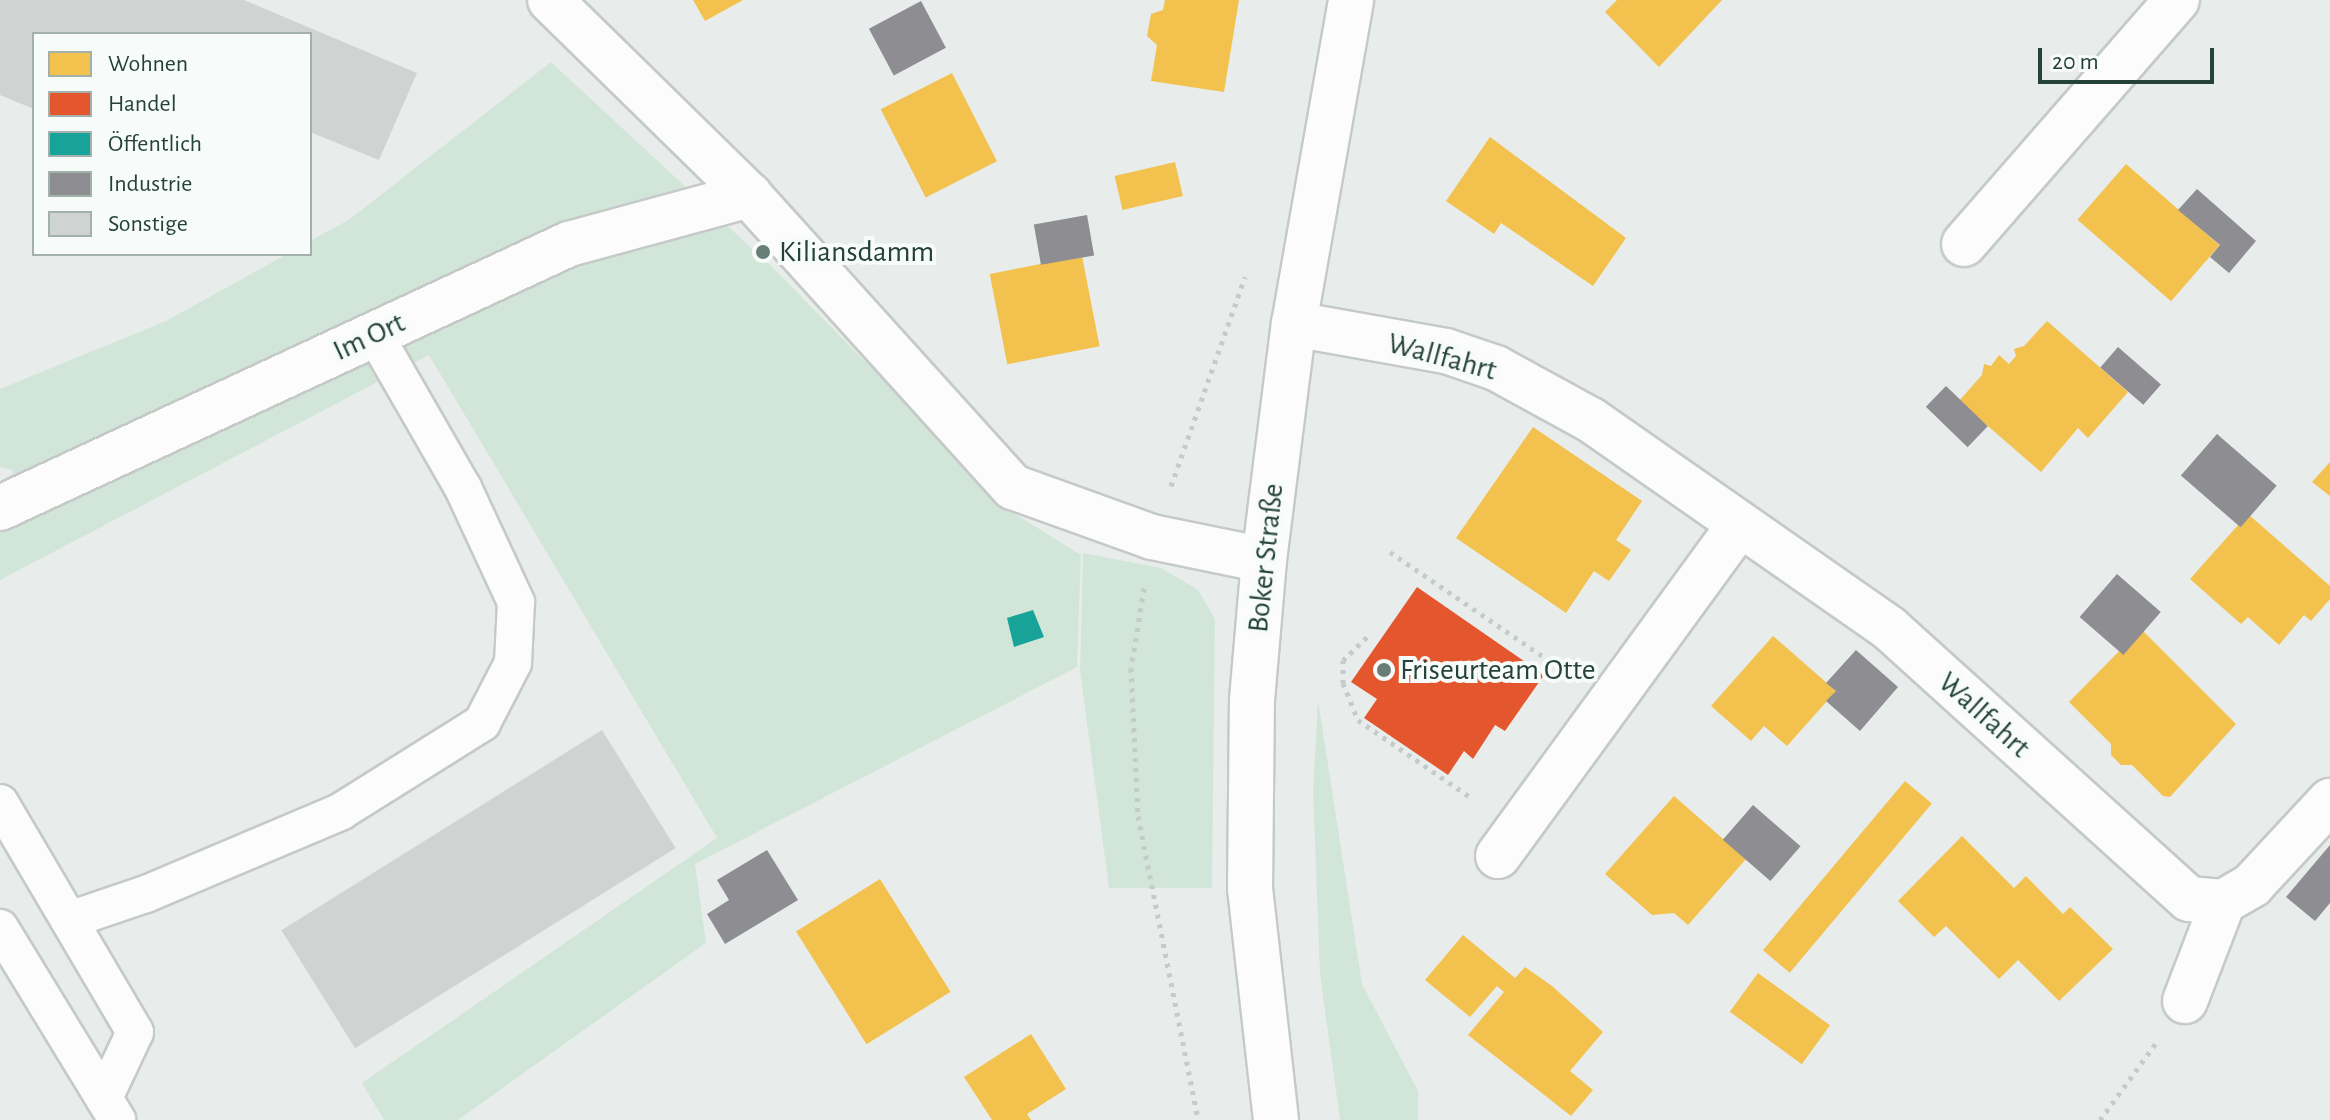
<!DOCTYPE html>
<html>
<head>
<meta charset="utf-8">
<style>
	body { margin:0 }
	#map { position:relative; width:2330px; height:1120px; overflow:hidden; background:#e8edeb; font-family:"Alegreya Sans",sans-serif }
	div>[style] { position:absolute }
	.green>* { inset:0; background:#d1e6d8 }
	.homes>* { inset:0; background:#f2c14e; transform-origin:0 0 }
	.shops>* { inset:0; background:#e4572e }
	.public>* { inset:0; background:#17a398 }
	.industry>* { inset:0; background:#8d8d92; transform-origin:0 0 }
	.building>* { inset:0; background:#cfd4d2; transform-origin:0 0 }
	.path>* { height:5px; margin-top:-2.5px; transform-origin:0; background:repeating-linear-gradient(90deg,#c3ccca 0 4px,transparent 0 10px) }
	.roads { filter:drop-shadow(2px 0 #c5cac8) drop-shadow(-2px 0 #c5cac8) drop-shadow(0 2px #c5cac8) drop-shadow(0 -2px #c5cac8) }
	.service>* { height:36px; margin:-18px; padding:0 18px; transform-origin:18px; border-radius:18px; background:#fcfcfc }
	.minor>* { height:44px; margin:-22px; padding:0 22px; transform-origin:22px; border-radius:22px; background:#fcfcfc }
	.secondary>* { height:44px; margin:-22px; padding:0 22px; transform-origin:22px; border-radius:22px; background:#fcfcfc }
	.dots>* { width:22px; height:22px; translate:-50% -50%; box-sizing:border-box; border:4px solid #f7fbf9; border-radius:50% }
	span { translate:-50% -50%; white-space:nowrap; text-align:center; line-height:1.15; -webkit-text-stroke:8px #f7fbf9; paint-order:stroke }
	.poi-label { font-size:30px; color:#24423a }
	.left { translate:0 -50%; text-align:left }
	.street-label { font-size:30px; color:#24423a }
	.legend { position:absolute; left:32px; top:32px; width:280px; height:224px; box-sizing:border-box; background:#f7fbf9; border:2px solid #a3b1ad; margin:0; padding:10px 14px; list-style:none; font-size:24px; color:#24423a }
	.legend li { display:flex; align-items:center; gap:16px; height:40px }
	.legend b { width:40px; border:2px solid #a3b1ad }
	.scale { position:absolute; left:2038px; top:48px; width:176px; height:36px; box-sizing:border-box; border:4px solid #24423a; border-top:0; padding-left:10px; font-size:24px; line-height:28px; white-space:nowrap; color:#24423a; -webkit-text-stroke:6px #f7fbf9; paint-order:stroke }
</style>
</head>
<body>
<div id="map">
	<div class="green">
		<div style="clip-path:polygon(551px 62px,773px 268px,1015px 514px,1081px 555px,1077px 667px,695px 864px,706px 943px,458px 1120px,384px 1120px,362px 1083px,717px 838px,429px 355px,0 580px,0 529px,13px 470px,0 467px,0 389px,166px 321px,287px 254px,310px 254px,310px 241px,350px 219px)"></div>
		<div style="clip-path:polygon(1083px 553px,1161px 568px,1198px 590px,1215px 619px,1212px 888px,1109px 888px,1080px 671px)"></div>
		<div style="clip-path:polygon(1318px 700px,1362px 984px,1418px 1091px,1418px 1120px,1340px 1120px,1320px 974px,1313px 792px)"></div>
	</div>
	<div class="homes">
		<div style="clip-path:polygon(693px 0,743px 0,705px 21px)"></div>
		<div style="clip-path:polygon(1165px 0,1239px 0,1224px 92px,1151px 81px,1157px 45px,1147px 36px,1151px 14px,1163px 10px)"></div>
		<div style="clip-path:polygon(1617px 0,1722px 0,1659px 67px,1605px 12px)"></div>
		<div style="left:952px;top:73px;width:99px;height:80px;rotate:63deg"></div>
		<div style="clip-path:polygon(1490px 137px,1626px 238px,1593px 286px,1501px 223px,1494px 234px,1446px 201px)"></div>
		<div style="left:1175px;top:162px;width:35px;height:62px;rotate:77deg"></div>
		<div style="left:2126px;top:164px;width:124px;height:74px;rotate:41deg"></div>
		<div style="left:1082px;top:256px;width:92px;height:94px;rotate:79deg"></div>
		<div style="clip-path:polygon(2047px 321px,2128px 392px,2088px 438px,2078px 428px,2041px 472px,1959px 401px,1982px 375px,1984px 364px,1991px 366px,1999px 355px,2009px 364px,2016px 356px,2014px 349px,2024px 346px)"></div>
		<div style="clip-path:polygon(1533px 427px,1642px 501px,1616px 540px,1631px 550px,1609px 581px,1594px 571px,1566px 613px,1456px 538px)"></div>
		<div style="clip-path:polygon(2330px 462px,2330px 496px,2312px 482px)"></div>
		<div style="clip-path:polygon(2248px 514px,2330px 586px,2330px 599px,2311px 621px,2304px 615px,2279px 645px,2248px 617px,2241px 624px,2190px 579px)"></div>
		<div style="clip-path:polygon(2141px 629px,2236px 724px,2170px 797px,2163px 796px,2132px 765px,2121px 765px,2111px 755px,2111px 744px,2069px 702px)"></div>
		<div style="clip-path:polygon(1773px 636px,1836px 691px,1787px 746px,1764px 726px,1751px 741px,1711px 706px)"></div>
		<div style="left:1905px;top:781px;width:35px;height:221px;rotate:40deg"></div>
		<div style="clip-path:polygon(1674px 796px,1746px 859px,1688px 925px,1674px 913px,1652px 915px,1605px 874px)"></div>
		<div style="clip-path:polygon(1962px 836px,2014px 888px,2026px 876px,2063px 914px,2070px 907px,2113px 949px,2059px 1001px,2018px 960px,1999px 979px,1946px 926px,1934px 937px,1898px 901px)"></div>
		<div style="left:880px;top:879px;width:133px;height:99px;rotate:58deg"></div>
		<div style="clip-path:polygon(1463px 935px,1515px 978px,1525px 967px,1552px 986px,1603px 1032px,1570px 1071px,1593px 1090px,1571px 1116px,1468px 1035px,1504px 992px,1497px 986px,1470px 1017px,1425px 980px)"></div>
		<div style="left:1758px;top:973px;width:89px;height:48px;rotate:36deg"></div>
		<div style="clip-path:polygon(1031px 1034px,1066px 1089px,1027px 1114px,1031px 1120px,992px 1120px,964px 1077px)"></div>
	</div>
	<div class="shops">
		<div style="clip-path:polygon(1417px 587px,1544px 675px,1505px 731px,1495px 725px,1473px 759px,1464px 751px,1448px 775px,1364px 718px,1377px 699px,1351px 682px)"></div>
	</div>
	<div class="public">
		<div style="clip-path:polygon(1033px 610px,1044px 637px,1014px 647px,1007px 618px)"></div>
	</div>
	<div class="industry">
		<div style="left:921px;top:1px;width:53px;height:59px;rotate:62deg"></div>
		<div style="clip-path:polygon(2197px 189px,2256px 241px,2229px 273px,2210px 257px,2220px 245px,2178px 210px)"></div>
		<div style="left:1087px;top:215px;width:41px;height:54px;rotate:80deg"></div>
		<div style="left:2118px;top:347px;width:57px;height:27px;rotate:41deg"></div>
		<div style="left:1946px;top:386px;width:58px;height:29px;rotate:44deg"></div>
		<div style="left:2217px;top:434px;width:79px;height:55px;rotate:41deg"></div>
		<div style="left:2117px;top:574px;width:58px;height:57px;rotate:41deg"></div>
		<div style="clip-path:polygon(1856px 650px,1898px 687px,1860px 731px,1826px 701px,1836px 691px,1826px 683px)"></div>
		<div style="left:1753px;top:805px;width:63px;height:46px;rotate:41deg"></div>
		<div style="clip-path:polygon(2330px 845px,2330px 903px,2315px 921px,2286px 897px)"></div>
		<div style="clip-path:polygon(767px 850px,798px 900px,725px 944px,707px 914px,729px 900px,717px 880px)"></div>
	</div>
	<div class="building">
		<div style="clip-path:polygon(0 0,244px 0,417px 73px,379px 160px,310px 132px,310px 34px,34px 34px,34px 109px,0 95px)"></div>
		<div style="left:602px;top:730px;width:139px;height:378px;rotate:58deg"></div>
	</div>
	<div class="path">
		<div style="left:1171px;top:486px;width:222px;rotate:-70.5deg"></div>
		<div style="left:1390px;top:552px;width:197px;rotate:34.3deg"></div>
		<div style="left:1553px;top:663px;width:23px;rotate:-7deg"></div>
		<div style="left:1144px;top:588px;width:81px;rotate:99.2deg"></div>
		<div style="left:1131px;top:668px;width:148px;rotate:87.3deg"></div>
		<div style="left:1138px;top:816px;width:310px;rotate:78.8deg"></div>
		<div style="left:1367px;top:637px;width:33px;rotate:136deg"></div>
		<div style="left:1343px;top:660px;width:23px;rotate:90deg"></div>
		<div style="left:1343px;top:683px;width:40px;rotate:68deg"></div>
		<div style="left:1358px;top:720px;width:140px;rotate:34.5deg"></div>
		<div style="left:2100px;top:1120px;width:95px;rotate:-54deg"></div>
	</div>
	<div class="roads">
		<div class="service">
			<div style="left:0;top:803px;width:266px;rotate:59.5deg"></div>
			<div style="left:135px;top:1032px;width:73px;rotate:115.2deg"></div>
			<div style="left:69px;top:920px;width:81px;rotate:-18.7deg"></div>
			<div style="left:146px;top:894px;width:211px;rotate:-22.9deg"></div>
			<div style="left:340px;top:812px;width:168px;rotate:-32.1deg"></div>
			<div style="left:482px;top:723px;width:68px;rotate:-62.7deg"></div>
			<div style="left:513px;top:663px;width:61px;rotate:-87.2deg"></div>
			<div style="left:516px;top:602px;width:126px;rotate:-114.9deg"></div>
			<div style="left:463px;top:488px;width:177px;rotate:-119.9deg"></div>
			<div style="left:0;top:928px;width:225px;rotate:58.6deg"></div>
		</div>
		<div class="minor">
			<div style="left:550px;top:0;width:279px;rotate:44.4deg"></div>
			<div style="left:749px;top:195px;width:394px;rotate:47.9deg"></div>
			<div style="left:1013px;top:487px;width:148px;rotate:19.8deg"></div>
			<div style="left:1152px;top:537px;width:114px;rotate:11.6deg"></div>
			<div style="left:1964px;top:244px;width:324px;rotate:-48.9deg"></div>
			<div style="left:1294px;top:324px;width:154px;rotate:10.1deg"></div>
			<div style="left:1446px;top:351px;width:53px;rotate:18.8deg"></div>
			<div style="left:1496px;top:368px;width:108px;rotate:28.7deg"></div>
			<div style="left:1591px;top:420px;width:363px;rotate:34.9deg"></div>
			<div style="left:1889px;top:628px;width:404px;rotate:42.1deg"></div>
			<div style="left:2189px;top:899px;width:34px;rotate:5deg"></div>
			<div style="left:2223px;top:902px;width:34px;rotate:-30deg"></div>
			<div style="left:2252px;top:885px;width:115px;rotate:-47.1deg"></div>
			<div style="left:0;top:508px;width:627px;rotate:-24.89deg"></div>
			<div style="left:569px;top:244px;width:187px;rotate:-15.2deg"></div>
			<div style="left:1498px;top:856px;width:409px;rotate:-53.9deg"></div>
			<div style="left:2185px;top:1001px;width:106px;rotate:-69deg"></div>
		</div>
		<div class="secondary">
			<div style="left:1276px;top:1120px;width:232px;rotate:-96.4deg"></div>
			<div style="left:1250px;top:889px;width:189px;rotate:-89.4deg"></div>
			<div style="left:1252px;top:700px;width:141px;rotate:-85.1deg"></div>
			<div style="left:1264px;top:560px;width:238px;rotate:-82.8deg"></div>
			<div style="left:1294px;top:324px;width:329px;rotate:-80deg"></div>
		</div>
	</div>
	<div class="dots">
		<div style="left:763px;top:252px;background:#697e78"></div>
		<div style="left:1384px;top:670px;background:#697e78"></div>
	</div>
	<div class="poi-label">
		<span class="left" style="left:779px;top:252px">Kiliansdamm</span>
		<span class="left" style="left:1400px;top:670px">Friseurteam Otte</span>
	</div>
	<div class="street-label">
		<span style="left:369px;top:337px;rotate:-25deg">Im Ort</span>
		<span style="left:1442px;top:357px;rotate:15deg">Wallfahrt</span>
		<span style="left:1266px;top:558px;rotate:-84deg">Boker Straße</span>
		<span style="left:1984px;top:715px;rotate:42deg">Wallfahrt</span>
	</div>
	<ul class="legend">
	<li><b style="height:22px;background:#f2c14e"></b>Wohnen</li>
	<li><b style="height:22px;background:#e4572e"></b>Handel</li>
	<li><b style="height:22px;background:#17a398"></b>Öffentlich</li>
	<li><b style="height:22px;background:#8d8d92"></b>Industrie</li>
	<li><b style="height:22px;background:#cfd4d2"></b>Sonstige</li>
	</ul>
	<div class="scale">20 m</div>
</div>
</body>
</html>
